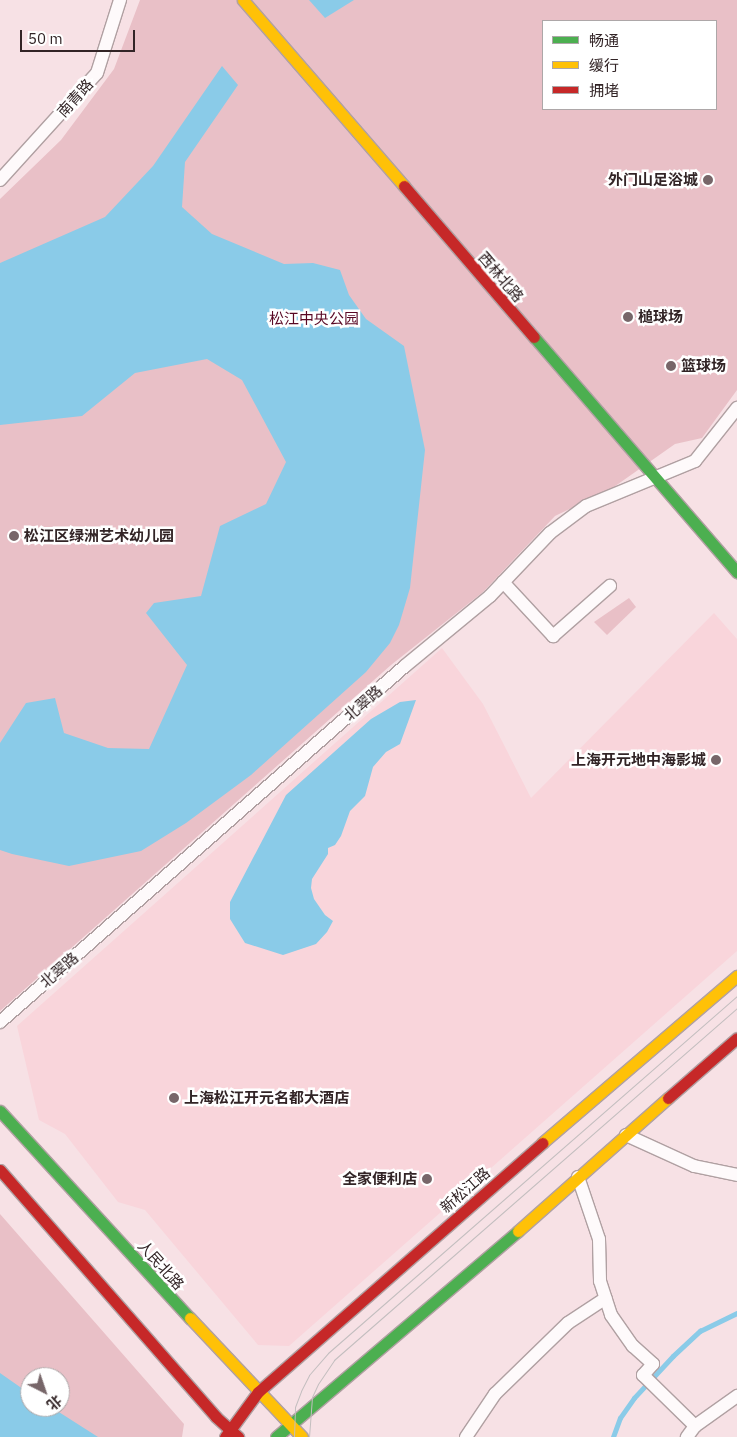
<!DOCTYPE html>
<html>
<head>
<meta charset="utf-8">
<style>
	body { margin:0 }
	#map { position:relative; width:737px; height:1437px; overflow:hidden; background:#f7e1e5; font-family:"IBM Plex Sans","Noto Sans SC",sans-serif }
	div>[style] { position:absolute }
	.built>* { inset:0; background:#f9d5db }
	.green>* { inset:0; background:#e9c0c7 }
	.water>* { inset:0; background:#8acbe8 }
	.stream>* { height:4.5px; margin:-2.25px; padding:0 2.25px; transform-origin:2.25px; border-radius:2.25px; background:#8acbe8 }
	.roads { filter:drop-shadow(1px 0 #b0a0a2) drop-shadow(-1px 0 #b0a0a2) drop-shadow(0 1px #b0a0a2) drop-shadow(0 -1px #b0a0a2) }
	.street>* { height:12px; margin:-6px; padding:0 6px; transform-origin:6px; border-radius:6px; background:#fefafb }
	.fast>* { height:11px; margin:-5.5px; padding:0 5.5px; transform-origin:5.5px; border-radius:5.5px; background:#4caf50 }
	.slow>* { height:11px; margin:-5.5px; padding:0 5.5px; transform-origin:5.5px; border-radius:5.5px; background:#ffc107 }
	.jam>* { height:11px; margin:-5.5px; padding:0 5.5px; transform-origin:5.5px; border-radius:5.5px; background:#c62828 }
	.tram>* { height:1px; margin:-0.5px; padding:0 0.5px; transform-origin:0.5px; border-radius:0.5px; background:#c3bebf }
	.dots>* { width:14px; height:14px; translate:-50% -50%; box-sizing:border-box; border:2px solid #fff; border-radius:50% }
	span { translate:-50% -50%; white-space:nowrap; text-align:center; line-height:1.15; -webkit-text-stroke:5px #fff; paint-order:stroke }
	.street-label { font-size:15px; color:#322426 }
	.poi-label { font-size:15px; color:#322426; font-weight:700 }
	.right { translate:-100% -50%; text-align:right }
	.left { translate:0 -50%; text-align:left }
	.park-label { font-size:15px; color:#590824 }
	.legend { position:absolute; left:542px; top:20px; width:175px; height:90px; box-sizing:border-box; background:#fff; border:1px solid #ada7a8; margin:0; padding:6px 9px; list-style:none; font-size:15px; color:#322426 }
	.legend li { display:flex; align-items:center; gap:10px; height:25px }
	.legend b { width:25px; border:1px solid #ada7a8 }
	.north { position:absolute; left:20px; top:1367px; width:50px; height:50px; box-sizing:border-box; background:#fff; border:1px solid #ada7a8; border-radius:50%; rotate:139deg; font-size:14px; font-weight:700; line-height:20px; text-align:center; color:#322426 }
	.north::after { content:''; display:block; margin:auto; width:18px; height:22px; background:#776669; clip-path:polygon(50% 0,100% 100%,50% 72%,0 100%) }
	.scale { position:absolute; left:20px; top:30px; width:115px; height:22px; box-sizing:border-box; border:2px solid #322426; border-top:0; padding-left:6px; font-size:15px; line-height:18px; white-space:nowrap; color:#322426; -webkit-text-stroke:4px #fff; paint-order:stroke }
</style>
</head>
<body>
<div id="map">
	<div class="built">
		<div style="clip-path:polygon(714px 613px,737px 639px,737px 951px,289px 1346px,258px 1345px,145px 1210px,118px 1202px,65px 1134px,39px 1120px,17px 1026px,442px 648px,483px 704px,531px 798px)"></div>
	</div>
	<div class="green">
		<div style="clip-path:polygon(evenodd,140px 0,737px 0,737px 390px,702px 438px,675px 444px,611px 489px,555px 516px,483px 592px,391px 665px,0 1011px,0 199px,61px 140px,114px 69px,140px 0,543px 21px,716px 21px,716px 109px,543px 109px,543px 21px)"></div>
		<div style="clip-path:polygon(629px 598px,636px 607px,607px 635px,594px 622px)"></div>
		<div style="clip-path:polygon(evenodd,0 1214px,184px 1424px,182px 1437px,0 1437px,0 1214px,30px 1377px,60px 1377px,60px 1407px,30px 1407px,30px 1377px)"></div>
	</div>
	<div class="water">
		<div style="clip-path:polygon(309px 0,354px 0,325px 18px)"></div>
		<div style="clip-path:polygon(222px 66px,238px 85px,185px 162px,182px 207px,212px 234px,284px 264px,313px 263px,340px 270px,349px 295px,366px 319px,404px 346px,425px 450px,410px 588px,399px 625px,390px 643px,366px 672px,251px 775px,186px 823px,141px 851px,69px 866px,12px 854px,0 850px,0 743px,26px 703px,55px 698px,64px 733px,108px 748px,149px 749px,187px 665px,146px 613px,154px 603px,201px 596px,220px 526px,266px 504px,286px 462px,242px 380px,207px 359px,135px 373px,82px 416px,0 425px,0 263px,105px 217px,153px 166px)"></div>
		<div style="clip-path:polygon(416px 700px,400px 744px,386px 752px,373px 767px,365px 796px,350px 811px,341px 836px,335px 845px,328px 848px,328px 854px,312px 879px,311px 888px,314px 899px,325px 915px,333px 921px,327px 932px,316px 944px,283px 955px,245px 943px,230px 919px,230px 902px,286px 795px,371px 719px,400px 702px)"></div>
		<div style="clip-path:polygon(0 1373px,30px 1394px,30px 1407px,51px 1407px,98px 1437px,0 1437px)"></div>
	</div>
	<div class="stream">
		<div style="left:613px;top:1437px;width:20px;rotate:-70deg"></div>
		<div style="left:620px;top:1418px;width:24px;rotate:-55deg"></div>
		<div style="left:634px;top:1398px;width:57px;rotate:-47.1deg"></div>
		<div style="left:673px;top:1356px;width:37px;rotate:-43deg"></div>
		<div style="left:700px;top:1331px;width:41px;rotate:-25.9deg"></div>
	</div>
	<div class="roads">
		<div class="street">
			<div style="left:0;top:180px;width:144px;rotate:-47.8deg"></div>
			<div style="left:97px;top:73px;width:77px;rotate:-72.5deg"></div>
			<div style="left:503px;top:582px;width:74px;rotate:47.2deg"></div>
			<div style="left:553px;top:636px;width:76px;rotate:-41.3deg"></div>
			<div style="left:0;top:1022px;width:539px;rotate:-41.32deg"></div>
			<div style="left:405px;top:666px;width:110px;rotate:-39.5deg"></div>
			<div style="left:490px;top:596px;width:87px;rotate:-46.4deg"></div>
			<div style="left:550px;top:533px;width:45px;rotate:-36.9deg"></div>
			<div style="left:586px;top:506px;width:118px;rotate:-22.4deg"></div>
			<div style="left:695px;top:461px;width:68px;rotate:-51.6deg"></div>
			<div style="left:626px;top:1135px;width:75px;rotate:24.5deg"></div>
			<div style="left:694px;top:1166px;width:44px;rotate:11.8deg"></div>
			<div style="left:578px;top:1177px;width:65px;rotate:71.3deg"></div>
			<div style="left:599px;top:1239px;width:42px;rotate:88.6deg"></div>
			<div style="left:600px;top:1281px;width:36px;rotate:72deg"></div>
			<div style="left:611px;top:1315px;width:38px;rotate:55deg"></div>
			<div style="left:633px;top:1346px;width:27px;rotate:42deg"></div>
			<div style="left:653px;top:1364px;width:15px;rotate:132deg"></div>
			<div style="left:643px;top:1375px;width:73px;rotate:44.4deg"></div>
			<div style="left:695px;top:1426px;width:14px;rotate:126deg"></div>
			<div style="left:695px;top:1426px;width:52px;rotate:-35.5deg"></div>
			<div style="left:466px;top:1437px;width:52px;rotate:-56deg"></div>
			<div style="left:495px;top:1394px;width:102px;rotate:-44.2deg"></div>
			<div style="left:568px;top:1323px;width:45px;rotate:-33.3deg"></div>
		</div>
		<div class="fast">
			<div style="left:534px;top:337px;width:311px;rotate:49.2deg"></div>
			<div style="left:0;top:1111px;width:281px;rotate:47.5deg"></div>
			<div style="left:276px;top:1437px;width:318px;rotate:-40.4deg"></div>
		</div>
		<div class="slow">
			<div style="left:243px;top:0;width:246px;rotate:49.1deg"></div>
			<div style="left:542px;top:1143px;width:257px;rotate:-40.6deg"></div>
			<div style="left:518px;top:1231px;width:200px;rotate:-41.6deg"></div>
			<div style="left:190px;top:1318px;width:163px;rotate:46.7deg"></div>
		</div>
		<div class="jam">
			<div style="left:404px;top:186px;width:199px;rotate:49.3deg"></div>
			<div style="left:668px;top:1098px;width:91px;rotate:-41deg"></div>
			<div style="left:0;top:1170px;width:328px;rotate:48.8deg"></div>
			<div style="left:216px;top:1417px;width:30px;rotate:42deg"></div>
			<div style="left:225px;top:1437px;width:56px;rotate:-53.7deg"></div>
			<div style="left:258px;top:1392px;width:378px;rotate:-41.2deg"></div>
		</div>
	</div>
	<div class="tram">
		<div style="left:294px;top:1437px;width:30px;rotate:-88deg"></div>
		<div style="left:295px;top:1407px;width:17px;rotate:-69deg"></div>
		<div style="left:301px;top:1391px;width:18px;rotate:-63deg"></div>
		<div style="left:309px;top:1375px;width:29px;rotate:-49deg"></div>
		<div style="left:328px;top:1353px;width:543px;rotate:-41.12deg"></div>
		<div style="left:309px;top:1437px;width:40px;rotate:-85.7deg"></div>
		<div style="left:312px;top:1397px;width:14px;rotate:-65deg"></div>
		<div style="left:318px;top:1384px;width:29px;rotate:-56deg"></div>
		<div style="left:334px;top:1360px;width:535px;rotate:-41.14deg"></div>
	</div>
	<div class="dots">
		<div style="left:708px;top:180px;background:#776669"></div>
		<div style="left:628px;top:317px;background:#776669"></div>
		<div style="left:671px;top:366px;background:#776669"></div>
		<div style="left:14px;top:536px;background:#776669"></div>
		<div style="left:716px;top:760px;background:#776669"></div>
		<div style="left:174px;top:1098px;background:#776669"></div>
		<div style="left:427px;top:1179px;background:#776669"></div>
	</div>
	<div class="street-label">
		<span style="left:75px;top:98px;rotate:-48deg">南青路</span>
		<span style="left:501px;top:277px;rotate:49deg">西林北路</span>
		<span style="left:363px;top:703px;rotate:-41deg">北翠路</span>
		<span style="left:59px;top:970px;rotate:-41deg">北翠路</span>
		<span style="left:465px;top:1190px;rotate:-41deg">新松江路</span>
		<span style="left:161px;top:1265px;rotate:48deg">人民北路</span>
	</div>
	<div class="poi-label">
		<span class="right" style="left:698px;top:180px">外门山足浴城</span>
		<span class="left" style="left:638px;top:317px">槌球场</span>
		<span class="left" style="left:681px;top:366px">篮球场</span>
		<span class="left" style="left:24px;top:536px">松江区绿洲艺术幼儿园</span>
		<span class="right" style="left:706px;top:760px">上海开元地中海影城</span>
		<span class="left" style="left:184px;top:1098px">上海松江开元名都大酒店</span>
		<span class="right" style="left:417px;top:1179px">全家便利店</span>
	</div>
	<div class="park-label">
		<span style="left:314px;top:319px">松江中央公园</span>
	</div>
	<ul class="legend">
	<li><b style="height:6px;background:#4caf50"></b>畅通</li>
	<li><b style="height:6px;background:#ffc107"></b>缓行</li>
	<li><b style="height:6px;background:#c62828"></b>拥堵</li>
	</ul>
	<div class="north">北</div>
	<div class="scale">50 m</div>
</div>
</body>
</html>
